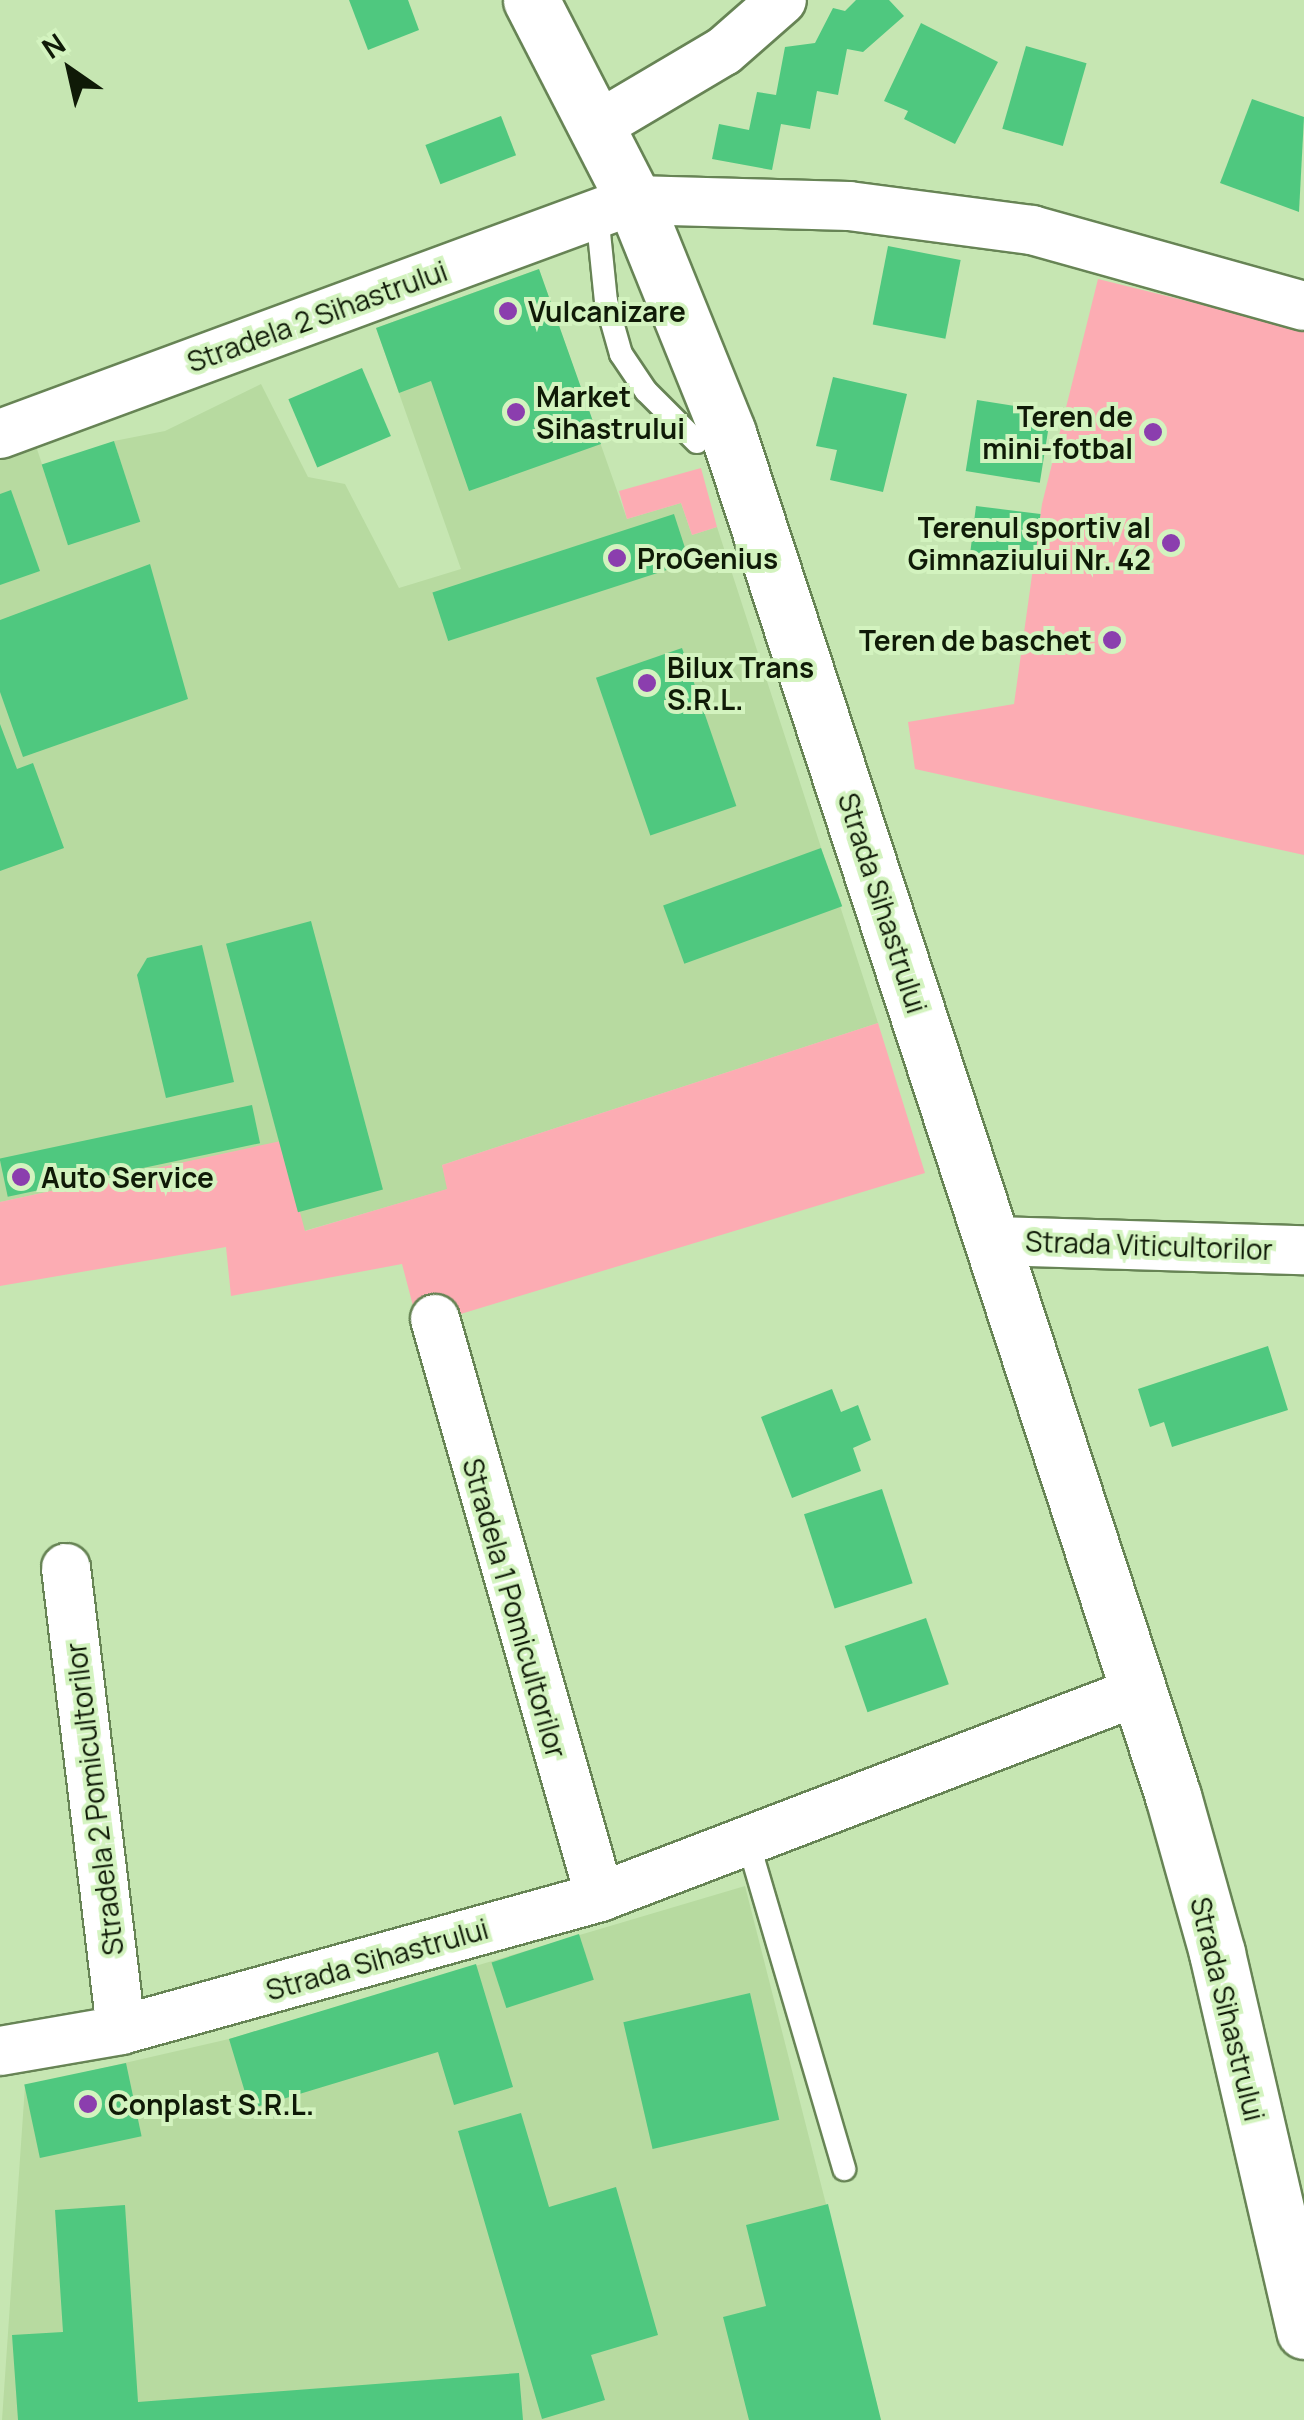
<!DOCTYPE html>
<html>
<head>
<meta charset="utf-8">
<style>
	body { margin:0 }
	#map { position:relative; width:1304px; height:2420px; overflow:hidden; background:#c6e6b2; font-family:Manrope,sans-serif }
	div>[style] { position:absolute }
	.built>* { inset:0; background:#b7daa0 }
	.green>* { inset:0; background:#fcacb3 }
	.building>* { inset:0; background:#4fc87f; transform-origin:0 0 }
	.roads { filter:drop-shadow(2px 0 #678455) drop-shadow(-2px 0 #678455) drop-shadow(0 2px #678455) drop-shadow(0 -2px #678455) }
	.service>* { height:22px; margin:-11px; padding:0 11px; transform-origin:11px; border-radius:11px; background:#fff }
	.minor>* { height:48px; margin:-24px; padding:0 24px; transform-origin:24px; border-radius:24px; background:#fff }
	.tertiary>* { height:55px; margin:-27.5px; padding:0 27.5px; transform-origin:27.5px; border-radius:27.5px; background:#fff }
	.dots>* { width:28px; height:28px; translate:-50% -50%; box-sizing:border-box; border:5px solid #d3f3bf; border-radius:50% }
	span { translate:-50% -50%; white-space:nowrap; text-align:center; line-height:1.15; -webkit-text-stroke:8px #d3f3bf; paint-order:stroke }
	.poi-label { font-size:28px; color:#0f1a07; font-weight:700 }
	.left { translate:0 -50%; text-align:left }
	.right { translate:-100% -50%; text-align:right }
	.street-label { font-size:28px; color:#0f1a07 }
	.north { position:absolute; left:20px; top:20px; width:100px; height:100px; -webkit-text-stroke:8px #d3f3bf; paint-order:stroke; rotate:326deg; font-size:28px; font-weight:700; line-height:40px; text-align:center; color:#0f1a07 }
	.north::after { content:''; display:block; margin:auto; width:35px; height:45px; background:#0f1a07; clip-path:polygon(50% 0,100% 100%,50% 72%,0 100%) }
</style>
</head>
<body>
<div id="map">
	<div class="built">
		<div style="clip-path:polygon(539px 269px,627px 519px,681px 503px,692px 535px,717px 527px,878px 1023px,442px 1165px,448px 1189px,304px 1231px,280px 1142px,0 1202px,0 453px,34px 440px,42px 464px,139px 522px,114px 441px,165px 431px,261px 384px,308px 477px,345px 484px,399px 588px,461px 569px,376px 328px)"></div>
		<div style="clip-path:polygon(745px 1886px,881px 2420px,2px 2420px,25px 2086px,229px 2039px)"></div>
	</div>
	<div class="green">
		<div style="clip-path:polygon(1098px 279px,1304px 330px,1304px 855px,915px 769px,908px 722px,1014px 704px,1042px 504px)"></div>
		<div style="clip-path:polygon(701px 468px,717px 527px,692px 535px,681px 503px,627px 519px,619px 491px)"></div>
		<div style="clip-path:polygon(878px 1023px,925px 1173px,454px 1316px,417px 1321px,402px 1264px,231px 1296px,226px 1247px,0 1286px,0 1202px,281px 1141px,305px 1231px,447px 1189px,442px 1165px)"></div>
	</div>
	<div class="building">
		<div style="clip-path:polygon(349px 0,408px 0,419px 30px,368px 50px)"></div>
		<div style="clip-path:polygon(856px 0,889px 0,904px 16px,863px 52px,847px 49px,838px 95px,817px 91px,810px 129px,781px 124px,772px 170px,712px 159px,719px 124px,749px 130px,757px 92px,776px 95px,785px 47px,815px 43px,833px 8px,845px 11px)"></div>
		<div style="clip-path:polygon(921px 23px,998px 62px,955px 144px,904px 119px,908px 111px,884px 101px)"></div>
		<div style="left:1026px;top:46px;width:63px;height:86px;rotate:16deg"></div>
		<div style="clip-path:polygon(1252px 99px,1304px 117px,1299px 212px,1220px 183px)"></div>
		<div style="left:501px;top:116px;width:42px;height:81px;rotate:69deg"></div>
		<div style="left:888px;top:246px;width:74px;height:80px;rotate:11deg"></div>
		<div style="clip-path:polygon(539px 269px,601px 444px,469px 491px,431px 381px,399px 393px,376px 328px)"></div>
		<div style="left:362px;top:368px;width:74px;height:80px;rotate:67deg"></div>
		<div style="clip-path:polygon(833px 377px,907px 394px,883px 492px,830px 480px,837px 450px,816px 446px)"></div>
		<div style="left:977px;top:400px;width:75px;height:72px;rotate:9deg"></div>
		<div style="left:114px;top:441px;width:85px;height:76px;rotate:72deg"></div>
		<div style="clip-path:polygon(11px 490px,40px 571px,0 585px,0 494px)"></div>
		<div style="left:976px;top:506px;width:65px;height:58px;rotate:7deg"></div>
		<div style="left:674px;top:514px;width:51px;height:254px;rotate:72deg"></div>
		<div style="clip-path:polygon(150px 564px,188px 699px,23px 757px,0 692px,0 620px)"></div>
		<div style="left:682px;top:648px;width:167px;height:91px;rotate:71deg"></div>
		<div style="clip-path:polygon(0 724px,17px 769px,33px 763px,64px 848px,0 871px)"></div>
		<div style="left:821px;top:848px;width:62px;height:168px;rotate:70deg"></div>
		<div style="left:311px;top:921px;width:278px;height:88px;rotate:75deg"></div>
		<div style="clip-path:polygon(202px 945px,234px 1082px,166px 1098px,137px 975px,147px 958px)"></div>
		<div style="left:252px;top:1105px;width:39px;height:258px;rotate:78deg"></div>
		<div style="clip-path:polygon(1268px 1346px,1288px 1410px,1172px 1447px,1164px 1422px,1150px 1427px,1138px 1389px)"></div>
		<div style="clip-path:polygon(832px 1389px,841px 1412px,858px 1405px,871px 1440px,853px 1448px,861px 1471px,792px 1498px,761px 1417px)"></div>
		<div style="left:882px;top:1489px;width:99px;height:82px;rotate:72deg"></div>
		<div style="left:926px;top:1618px;width:70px;height:86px;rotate:71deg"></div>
		<div style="left:579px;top:1934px;width:48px;height:92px;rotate:72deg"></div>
		<div style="clip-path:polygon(476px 1964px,513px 2087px,454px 2105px,438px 2052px,250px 2109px,229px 2039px)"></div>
		<div style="left:750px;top:1993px;width:130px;height:130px;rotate:77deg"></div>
		<div style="left:126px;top:2063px;width:75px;height:104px;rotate:78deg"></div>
		<div style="clip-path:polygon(521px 2113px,549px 2207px,616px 2187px,658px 2335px,591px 2355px,605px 2400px,542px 2419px,458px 2131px)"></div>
		<div style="clip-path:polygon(828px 2204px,881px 2420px,749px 2420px,723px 2317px,766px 2306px,746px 2225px)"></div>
		<div style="clip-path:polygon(125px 2205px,138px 2402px,519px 2373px,523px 2420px,18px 2420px,12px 2335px,63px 2332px,55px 2210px)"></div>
	</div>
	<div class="roads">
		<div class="service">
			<div style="left:597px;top:213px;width:88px;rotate:84.2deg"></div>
			<div style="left:606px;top:301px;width:55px;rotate:74.2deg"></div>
			<div style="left:621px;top:354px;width:45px;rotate:56deg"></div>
			<div style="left:646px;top:391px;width:72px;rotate:45deg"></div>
			<div style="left:748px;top:1842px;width:341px;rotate:73.6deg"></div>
		</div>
		<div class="minor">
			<div style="left:597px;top:126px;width:147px;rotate:-30.6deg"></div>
			<div style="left:724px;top:51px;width:77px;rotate:-41.3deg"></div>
			<div style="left:0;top:434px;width:676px;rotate:-20.26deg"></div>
			<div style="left:634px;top:200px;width:215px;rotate:1.6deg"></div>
			<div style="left:849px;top:206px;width:185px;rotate:7.5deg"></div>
			<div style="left:1032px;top:230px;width:282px;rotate:15.6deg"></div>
			<div style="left:994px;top:1241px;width:310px;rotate:1.7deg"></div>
			<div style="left:435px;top:1319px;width:601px;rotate:74.07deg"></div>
			<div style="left:66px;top:1568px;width:465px;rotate:83.2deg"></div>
			<div style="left:0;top:2051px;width:123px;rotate:-9.8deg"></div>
			<div style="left:121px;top:2030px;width:497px;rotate:-15.5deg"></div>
			<div style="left:600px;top:1897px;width:577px;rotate:-20.92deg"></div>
		</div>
		<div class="tertiary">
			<div style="left:531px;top:0;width:225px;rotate:62.8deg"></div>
			<div style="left:634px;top:200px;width:251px;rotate:68deg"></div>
			<div style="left:728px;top:433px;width:1434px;rotate:71.92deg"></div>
			<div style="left:1173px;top:1796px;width:163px;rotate:74.3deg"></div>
			<div style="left:1217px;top:1953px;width:388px;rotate:77deg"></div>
		</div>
	</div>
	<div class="dots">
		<div style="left:508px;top:311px;background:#8b3eae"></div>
		<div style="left:516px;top:412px;background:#8b3eae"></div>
		<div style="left:1153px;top:432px;background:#8b3eae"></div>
		<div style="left:1171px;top:543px;background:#8b3eae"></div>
		<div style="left:617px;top:558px;background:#8b3eae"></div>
		<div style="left:1112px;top:640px;background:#8b3eae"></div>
		<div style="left:647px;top:683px;background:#8b3eae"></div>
		<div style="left:21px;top:1177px;background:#8b3eae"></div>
		<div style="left:88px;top:2104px;background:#8b3eae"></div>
	</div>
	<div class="poi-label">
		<span class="left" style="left:528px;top:311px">Vulcanizare</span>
		<span class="left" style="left:536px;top:412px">Market<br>Sihastrului</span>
		<span class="right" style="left:1133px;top:432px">Teren de<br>mini-fotbal</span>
		<span class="right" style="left:1151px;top:543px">Terenul sportiv al<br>Gimnaziului Nr. 42</span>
		<span class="left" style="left:637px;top:558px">ProGenius</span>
		<span class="right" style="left:1092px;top:640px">Teren de baschet</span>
		<span class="left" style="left:667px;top:683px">Bilux Trans<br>S.R.L.</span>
		<span class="left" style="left:41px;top:1177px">Auto Service</span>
		<span class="left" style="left:108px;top:2104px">Conplast S.R.L.</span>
	</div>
	<div class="street-label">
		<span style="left:317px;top:316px;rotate:-20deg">Stradela 2 Sihastrului</span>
		<span style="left:883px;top:903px;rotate:72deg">Strada Sihastrului</span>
		<span style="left:1149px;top:1245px;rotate:2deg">Strada Viticultorilor</span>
		<span style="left:515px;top:1608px;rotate:74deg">Stradela 1 Pomicultorilor</span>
		<span style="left:94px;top:1799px;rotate:-97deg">Stradela 2 Pomicultorilor</span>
		<span style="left:377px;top:1959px;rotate:-16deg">Strada Sihastrului</span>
		<span style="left:1228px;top:2009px;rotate:76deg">Strada Sihastrului</span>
	</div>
	<div class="north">N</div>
</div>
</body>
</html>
